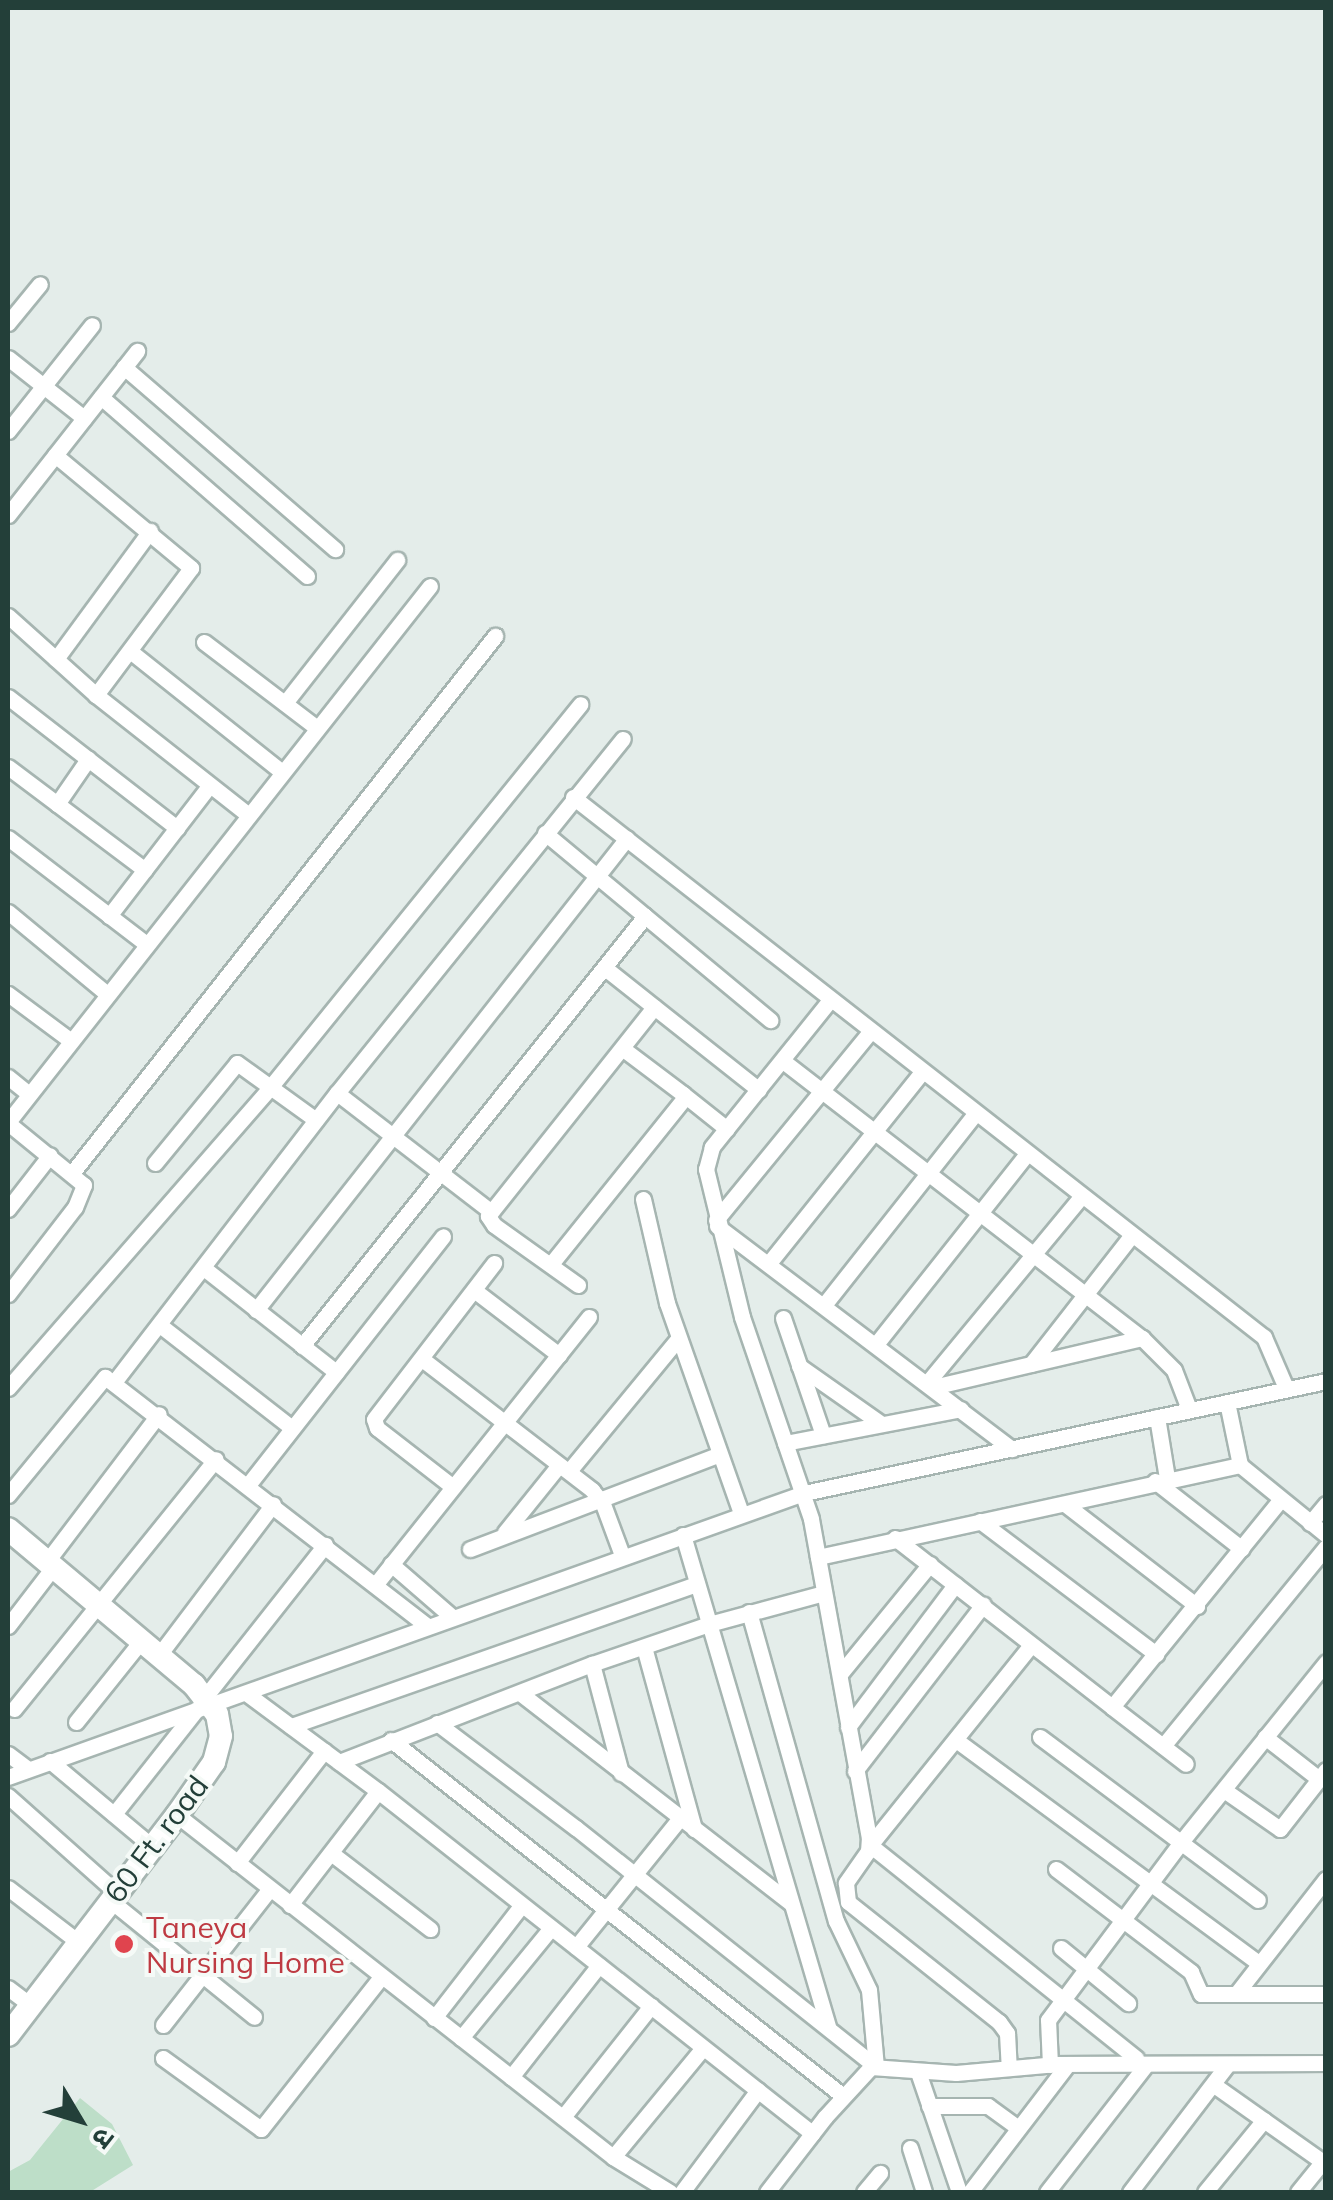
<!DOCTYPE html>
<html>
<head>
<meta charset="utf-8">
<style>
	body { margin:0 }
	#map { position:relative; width:1333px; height:2200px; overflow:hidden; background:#e4edea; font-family:Mulish,"Noto Sans Devanagari",sans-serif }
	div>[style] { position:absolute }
	.green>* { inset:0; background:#bddec8 }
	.roads { filter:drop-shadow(2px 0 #a6b5b1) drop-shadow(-2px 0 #a6b5b1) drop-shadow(0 2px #a6b5b1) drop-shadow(0 -2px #a6b5b1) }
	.street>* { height:15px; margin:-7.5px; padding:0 7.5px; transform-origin:7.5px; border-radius:7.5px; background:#fff }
	.secondary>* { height:22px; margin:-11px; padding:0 11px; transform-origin:11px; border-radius:11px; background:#fff }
	.dots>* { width:28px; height:28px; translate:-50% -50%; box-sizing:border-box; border:5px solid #f5faf7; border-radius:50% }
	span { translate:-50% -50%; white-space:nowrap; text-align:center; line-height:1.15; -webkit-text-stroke:8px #f5faf7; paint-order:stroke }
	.street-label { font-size:30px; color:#233f39 }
	.health-label { font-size:30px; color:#be3a42 }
	.left { translate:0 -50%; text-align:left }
	.frame { position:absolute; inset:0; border:10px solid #233f39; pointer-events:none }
	.north { position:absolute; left:30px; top:2070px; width:100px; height:100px; -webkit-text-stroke:8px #f5faf7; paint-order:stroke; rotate:128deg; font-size:28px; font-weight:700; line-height:40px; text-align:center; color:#233f39 }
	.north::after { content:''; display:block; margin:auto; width:35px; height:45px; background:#233f39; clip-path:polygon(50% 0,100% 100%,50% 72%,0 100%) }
</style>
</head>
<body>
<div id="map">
	<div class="green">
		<div style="clip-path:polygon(80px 2098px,112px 2124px,133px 2165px,90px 2192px,8px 2192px,8px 2172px,30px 2160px)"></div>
	</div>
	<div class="roads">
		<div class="street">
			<div style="left:8px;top:323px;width:50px;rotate:-50.6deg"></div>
			<div style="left:8px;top:358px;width:97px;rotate:38.3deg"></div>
			<div style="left:124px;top:367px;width:279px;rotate:40.8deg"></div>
			<div style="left:101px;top:397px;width:273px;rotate:41deg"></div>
			<div style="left:8px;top:431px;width:135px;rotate:-51.6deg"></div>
			<div style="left:55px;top:455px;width:177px;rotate:39.7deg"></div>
			<div style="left:191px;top:568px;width:159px;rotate:126.8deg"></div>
			<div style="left:8px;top:515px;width:209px;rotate:-51.8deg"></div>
			<div style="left:8px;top:616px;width:118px;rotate:41.9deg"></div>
			<div style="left:96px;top:695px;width:192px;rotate:38.2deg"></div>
			<div style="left:204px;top:642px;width:142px;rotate:37.3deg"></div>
			<div style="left:130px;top:651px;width:194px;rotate:38.5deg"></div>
			<div style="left:56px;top:659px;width:159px;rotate:-53.7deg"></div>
			<div style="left:8px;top:697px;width:214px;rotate:37.8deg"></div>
			<div style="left:285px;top:703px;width:182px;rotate:-51.9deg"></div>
			<div style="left:8px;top:767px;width:171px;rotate:36.9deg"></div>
			<div style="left:573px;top:797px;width:877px;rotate:38.01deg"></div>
			<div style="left:1264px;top:1337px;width:56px;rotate:66.7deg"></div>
			<div style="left:57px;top:804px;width:55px;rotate:-55.4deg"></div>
			<div style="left:545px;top:833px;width:293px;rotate:39.7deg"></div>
			<div style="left:8px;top:838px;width:173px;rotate:37.5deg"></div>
			<div style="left:8px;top:912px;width:129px;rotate:39.6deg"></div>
			<div style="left:109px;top:916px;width:165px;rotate:-52.4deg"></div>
			<div style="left:605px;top:968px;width:196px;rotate:38.4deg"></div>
			<div style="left:8px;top:994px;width:77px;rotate:36.6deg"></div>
			<div style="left:830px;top:1000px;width:189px;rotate:128.8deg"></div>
			<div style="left:712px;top:1147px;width:23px;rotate:105deg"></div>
			<div style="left:706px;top:1169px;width:152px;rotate:76.3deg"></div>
			<div style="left:742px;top:1317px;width:213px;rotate:71.1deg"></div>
			<div style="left:811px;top:1519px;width:323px;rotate:79.7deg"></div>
			<div style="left:869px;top:1837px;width:14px;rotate:94deg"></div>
			<div style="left:868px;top:1851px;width:39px;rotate:125deg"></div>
			<div style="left:846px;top:1883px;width:19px;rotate:84deg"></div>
			<div style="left:848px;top:1902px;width:193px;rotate:38.5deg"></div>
			<div style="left:999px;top:2022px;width:14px;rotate:54deg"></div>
			<div style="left:1007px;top:2033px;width:35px;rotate:87deg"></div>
			<div style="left:783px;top:1061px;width:453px;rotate:37.7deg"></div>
			<div style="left:1142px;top:1338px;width:45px;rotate:45deg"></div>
			<div style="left:1174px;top:1370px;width:42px;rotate:69deg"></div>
			<div style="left:8px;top:1077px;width:27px;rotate:39deg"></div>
			<div style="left:337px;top:1093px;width:193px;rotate:37.6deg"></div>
			<div style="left:683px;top:1094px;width:56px;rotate:38.5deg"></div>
			<div style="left:8px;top:1122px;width:682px;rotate:-51.79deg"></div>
			<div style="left:8px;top:1123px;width:98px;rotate:39.2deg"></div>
			<div style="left:84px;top:1185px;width:24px;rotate:112deg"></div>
			<div style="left:75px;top:1207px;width:110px;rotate:127.6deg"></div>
			<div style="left:155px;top:1163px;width:129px;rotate:-50.6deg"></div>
			<div style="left:237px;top:1063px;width:97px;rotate:35.8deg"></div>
			<div style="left:72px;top:1173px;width:684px;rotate:-51.77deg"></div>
			<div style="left:643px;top:1199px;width:107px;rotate:77deg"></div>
			<div style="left:667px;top:1303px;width:223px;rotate:70.6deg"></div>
			<div style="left:8px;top:1209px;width:68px;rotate:-52.1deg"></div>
			<div style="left:716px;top:1220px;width:243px;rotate:-50.7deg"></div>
			<div style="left:717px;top:1226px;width:370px;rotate:37.1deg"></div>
			<div style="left:769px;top:1263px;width:245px;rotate:-51.3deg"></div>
			<div style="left:551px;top:1264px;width:211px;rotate:-51.2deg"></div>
			<div style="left:683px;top:1100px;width:6px;rotate:-90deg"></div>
			<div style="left:683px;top:1094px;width:76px;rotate:-143deg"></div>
			<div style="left:205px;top:1269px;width:167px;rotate:38.2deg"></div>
			<div style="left:578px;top:1285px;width:103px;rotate:-144.5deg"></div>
			<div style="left:494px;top:1225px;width:11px;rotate:-124deg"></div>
			<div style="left:488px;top:1216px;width:267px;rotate:-51.5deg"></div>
			<div style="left:474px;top:1290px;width:107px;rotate:37.4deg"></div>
			<div style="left:824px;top:1305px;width:243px;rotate:-51.7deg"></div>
			<div style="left:256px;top:1310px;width:600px;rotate:-51.83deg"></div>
			<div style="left:783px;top:1318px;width:124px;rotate:71.1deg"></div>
			<div style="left:161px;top:1326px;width:166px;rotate:37.9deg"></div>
			<div style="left:877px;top:1343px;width:241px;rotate:-51.6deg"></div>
			<div style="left:302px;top:1346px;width:550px;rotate:-51.42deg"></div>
			<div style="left:422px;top:1359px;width:215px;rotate:37.6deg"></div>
			<div style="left:592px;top:1490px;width:18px;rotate:52deg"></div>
			<div style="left:603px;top:1504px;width:54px;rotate:69.6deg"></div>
			<div style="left:1031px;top:1364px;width:162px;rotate:-52deg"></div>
			<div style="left:799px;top:1366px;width:99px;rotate:35.1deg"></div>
			<div style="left:115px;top:1381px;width:364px;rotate:-52.4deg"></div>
			<div style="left:337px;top:1093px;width:455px;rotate:-51.1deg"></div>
			<div style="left:927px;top:1383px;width:241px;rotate:-50.4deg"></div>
			<div style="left:933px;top:1387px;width:215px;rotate:-13.2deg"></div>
			<div style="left:8px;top:1388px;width:402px;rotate:-48.9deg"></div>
			<div style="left:272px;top:1085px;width:490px;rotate:-51deg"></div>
			<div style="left:1227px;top:1402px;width:64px;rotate:78.3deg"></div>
			<div style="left:1240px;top:1465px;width:111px;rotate:39.1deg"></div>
			<div style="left:1157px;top:1417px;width:62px;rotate:80.7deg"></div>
			<div style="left:785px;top:1443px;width:179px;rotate:-10.9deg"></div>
			<div style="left:569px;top:1471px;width:171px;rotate:-50.5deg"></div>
			<div style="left:1155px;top:1481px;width:110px;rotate:38deg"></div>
			<div style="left:248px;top:1485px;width:316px;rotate:-51.9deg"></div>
			<div style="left:453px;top:1487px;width:96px;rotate:-142.2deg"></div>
			<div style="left:377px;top:1428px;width:9px;rotate:-108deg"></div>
			<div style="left:374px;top:1419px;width:197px;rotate:-52.4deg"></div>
			<div style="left:8px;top:1495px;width:153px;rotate:-50.6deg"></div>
			<div style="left:105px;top:1377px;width:406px;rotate:37.7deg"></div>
			<div style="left:1065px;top:1504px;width:167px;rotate:37.7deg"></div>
			<div style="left:980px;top:1521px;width:221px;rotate:37.1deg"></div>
			<div style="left:1310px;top:1523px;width:25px;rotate:-50deg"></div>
			<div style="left:505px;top:1532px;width:86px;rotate:-51.1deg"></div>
			<div style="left:683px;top:1535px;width:512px;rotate:73.55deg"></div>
			<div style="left:895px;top:1538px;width:275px;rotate:37.9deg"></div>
			<div style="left:1112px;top:1707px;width:267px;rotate:-50.9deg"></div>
			<div style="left:470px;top:1549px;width:265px;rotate:-20.8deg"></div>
			<div style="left:818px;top:1557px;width:432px;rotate:-12.3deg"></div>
			<div style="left:48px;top:1560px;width:183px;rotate:-52.8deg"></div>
			<div style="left:391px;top:1564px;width:79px;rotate:40.9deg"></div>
			<div style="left:375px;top:1585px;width:343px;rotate:-51.4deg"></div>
			<div style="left:749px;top:1612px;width:321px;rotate:74.3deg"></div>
			<div style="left:836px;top:1921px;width:76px;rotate:64.4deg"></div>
			<div style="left:869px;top:1990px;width:77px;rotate:84.8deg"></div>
			<div style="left:8px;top:1626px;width:76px;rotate:-52.5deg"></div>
			<div style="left:1031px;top:1645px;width:257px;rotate:128.8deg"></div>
			<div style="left:870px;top:1845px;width:341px;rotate:38.7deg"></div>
			<div style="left:644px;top:1647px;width:189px;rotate:74.6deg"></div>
			<div style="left:159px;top:1655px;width:189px;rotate:-52.9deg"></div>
			<div style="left:592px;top:1664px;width:113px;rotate:75.1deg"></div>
			<div style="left:840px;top:1674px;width:142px;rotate:-50.7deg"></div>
			<div style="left:246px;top:1693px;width:164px;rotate:36.6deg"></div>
			<div style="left:378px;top:1791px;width:553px;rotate:38.24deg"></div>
			<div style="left:520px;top:1693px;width:343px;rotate:37.8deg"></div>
			<div style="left:205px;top:1697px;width:194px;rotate:-51.7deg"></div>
			<div style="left:1112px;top:1707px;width:93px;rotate:37.6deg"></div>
			<div style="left:14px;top:1709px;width:321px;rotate:-51.1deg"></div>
			<div style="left:76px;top:1722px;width:105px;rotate:-51.2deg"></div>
			<div style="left:437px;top:1723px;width:174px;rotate:37.1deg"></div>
			<div style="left:576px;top:1828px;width:384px;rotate:38.5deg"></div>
			<div style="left:291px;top:1726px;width:430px;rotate:-19.3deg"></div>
			<div style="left:848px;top:1727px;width:178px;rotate:-53deg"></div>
			<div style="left:1040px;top:1737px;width:272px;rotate:36.8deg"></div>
			<div style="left:1265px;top:1737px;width:68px;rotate:37.9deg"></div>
			<div style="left:391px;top:1740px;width:575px;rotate:38.22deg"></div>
			<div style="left:956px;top:1740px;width:375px;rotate:36.4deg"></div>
			<div style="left:1163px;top:1746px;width:257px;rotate:-50.7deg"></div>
			<div style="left:8px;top:1754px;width:25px;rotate:37deg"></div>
			<div style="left:50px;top:1761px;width:134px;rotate:39.9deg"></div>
			<div style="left:339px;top:1762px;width:271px;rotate:-21.2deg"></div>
			<div style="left:592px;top:1664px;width:124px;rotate:-18.9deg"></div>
			<div style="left:709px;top:1624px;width:119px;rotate:-15.1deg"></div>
			<div style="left:855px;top:1771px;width:210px;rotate:-52.4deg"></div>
			<div style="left:8px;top:1777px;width:845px;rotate:-19.64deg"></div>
			<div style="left:804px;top:1493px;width:534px;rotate:-12.11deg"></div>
			<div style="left:1224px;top:1790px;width:68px;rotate:34.9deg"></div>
			<div style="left:1280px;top:1829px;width:75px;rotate:-52.1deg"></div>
			<div style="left:8px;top:1796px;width:146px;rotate:41.7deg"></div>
			<div style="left:114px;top:1814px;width:134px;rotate:-51.7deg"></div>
			<div style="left:177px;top:1815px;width:554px;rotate:38.11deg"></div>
			<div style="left:613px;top:2157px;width:67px;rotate:31.6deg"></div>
			<div style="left:331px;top:1853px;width:125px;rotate:37.5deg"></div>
			<div style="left:237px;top:1863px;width:142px;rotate:-52.2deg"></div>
			<div style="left:1056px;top:1869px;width:170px;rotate:37.3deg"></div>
			<div style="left:1191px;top:1972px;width:24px;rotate:66deg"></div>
			<div style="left:1201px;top:1994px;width:125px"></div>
			<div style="left:8px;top:1888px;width:87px;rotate:37.5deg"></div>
			<div style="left:111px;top:1901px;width:184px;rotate:39deg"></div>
			<div style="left:290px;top:1905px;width:144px;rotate:-52.3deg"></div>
			<div style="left:576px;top:1947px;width:166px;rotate:-51.1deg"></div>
			<div style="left:1061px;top:1948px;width:87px;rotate:39.4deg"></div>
			<div style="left:8px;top:1988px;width:26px;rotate:37deg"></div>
			<div style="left:1236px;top:1994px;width:146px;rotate:-52deg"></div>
			<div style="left:434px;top:2018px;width:142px;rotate:-52.2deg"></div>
			<div style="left:163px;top:2025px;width:172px;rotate:-51.9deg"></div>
			<div style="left:461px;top:2038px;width:142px;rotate:-50.7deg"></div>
			<div style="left:163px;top:2058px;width:121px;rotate:35.9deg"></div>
			<div style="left:261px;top:2129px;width:194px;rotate:-51.7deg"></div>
			<div style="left:1050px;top:2065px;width:45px;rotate:-92.5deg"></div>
			<div style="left:1048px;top:2020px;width:222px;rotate:-53.2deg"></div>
			<div style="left:1181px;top:1842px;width:231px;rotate:-51.1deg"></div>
			<div style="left:918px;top:2072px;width:127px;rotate:71.1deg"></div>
			<div style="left:511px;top:2077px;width:142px;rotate:-51.8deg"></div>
			<div style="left:1214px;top:2085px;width:137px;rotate:35.2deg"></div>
			<div style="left:929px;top:2106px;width:59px"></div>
			<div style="left:988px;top:2106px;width:37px;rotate:36deg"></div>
			<div style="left:563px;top:2117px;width:142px;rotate:-51.6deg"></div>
			<div style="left:910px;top:2148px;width:46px;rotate:72.3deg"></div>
			<div style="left:613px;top:2157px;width:141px;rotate:-50.5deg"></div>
			<div style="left:682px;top:2192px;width:127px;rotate:-53.3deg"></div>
			<div style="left:767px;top:2192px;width:95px;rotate:-52.3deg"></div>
			<div style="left:825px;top:2117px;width:68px;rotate:-47.4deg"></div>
			<div style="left:871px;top:2067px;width:85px;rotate:4deg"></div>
			<div style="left:956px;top:2073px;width:101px;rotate:-5.1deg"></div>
			<div style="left:1057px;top:2064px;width:269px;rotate:-0.2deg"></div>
			<div style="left:864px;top:2192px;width:25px;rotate:-50deg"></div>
			<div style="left:970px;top:2192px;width:161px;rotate:-52.6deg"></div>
			<div style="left:1047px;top:2192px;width:160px;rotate:-52.1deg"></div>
			<div style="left:1130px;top:2192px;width:160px;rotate:-52.6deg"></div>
			<div style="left:1205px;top:2192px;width:93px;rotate:-50.7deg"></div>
			<div style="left:1298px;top:2192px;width:38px;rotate:-51deg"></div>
		</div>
		<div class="secondary">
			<div style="left:8px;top:1529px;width:243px;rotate:40deg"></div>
			<div style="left:194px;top:1685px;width:37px;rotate:52deg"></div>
			<div style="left:217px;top:1714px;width:22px;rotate:80deg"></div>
			<div style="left:221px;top:1736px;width:27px;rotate:105deg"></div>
			<div style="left:214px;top:1762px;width:65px;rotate:124.9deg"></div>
			<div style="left:177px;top:1815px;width:277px;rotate:127.5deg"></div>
		</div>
	</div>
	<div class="dots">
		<div style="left:124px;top:1944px;background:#e0444e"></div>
	</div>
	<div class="street-label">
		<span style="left:156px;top:1839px;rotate:-53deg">60 Ft. road</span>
	</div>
	<div class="health-label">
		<span class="left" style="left:146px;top:1944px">Taneya<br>Nursing Home</span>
	</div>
	<div class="frame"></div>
	<div class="north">उ</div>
</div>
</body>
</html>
